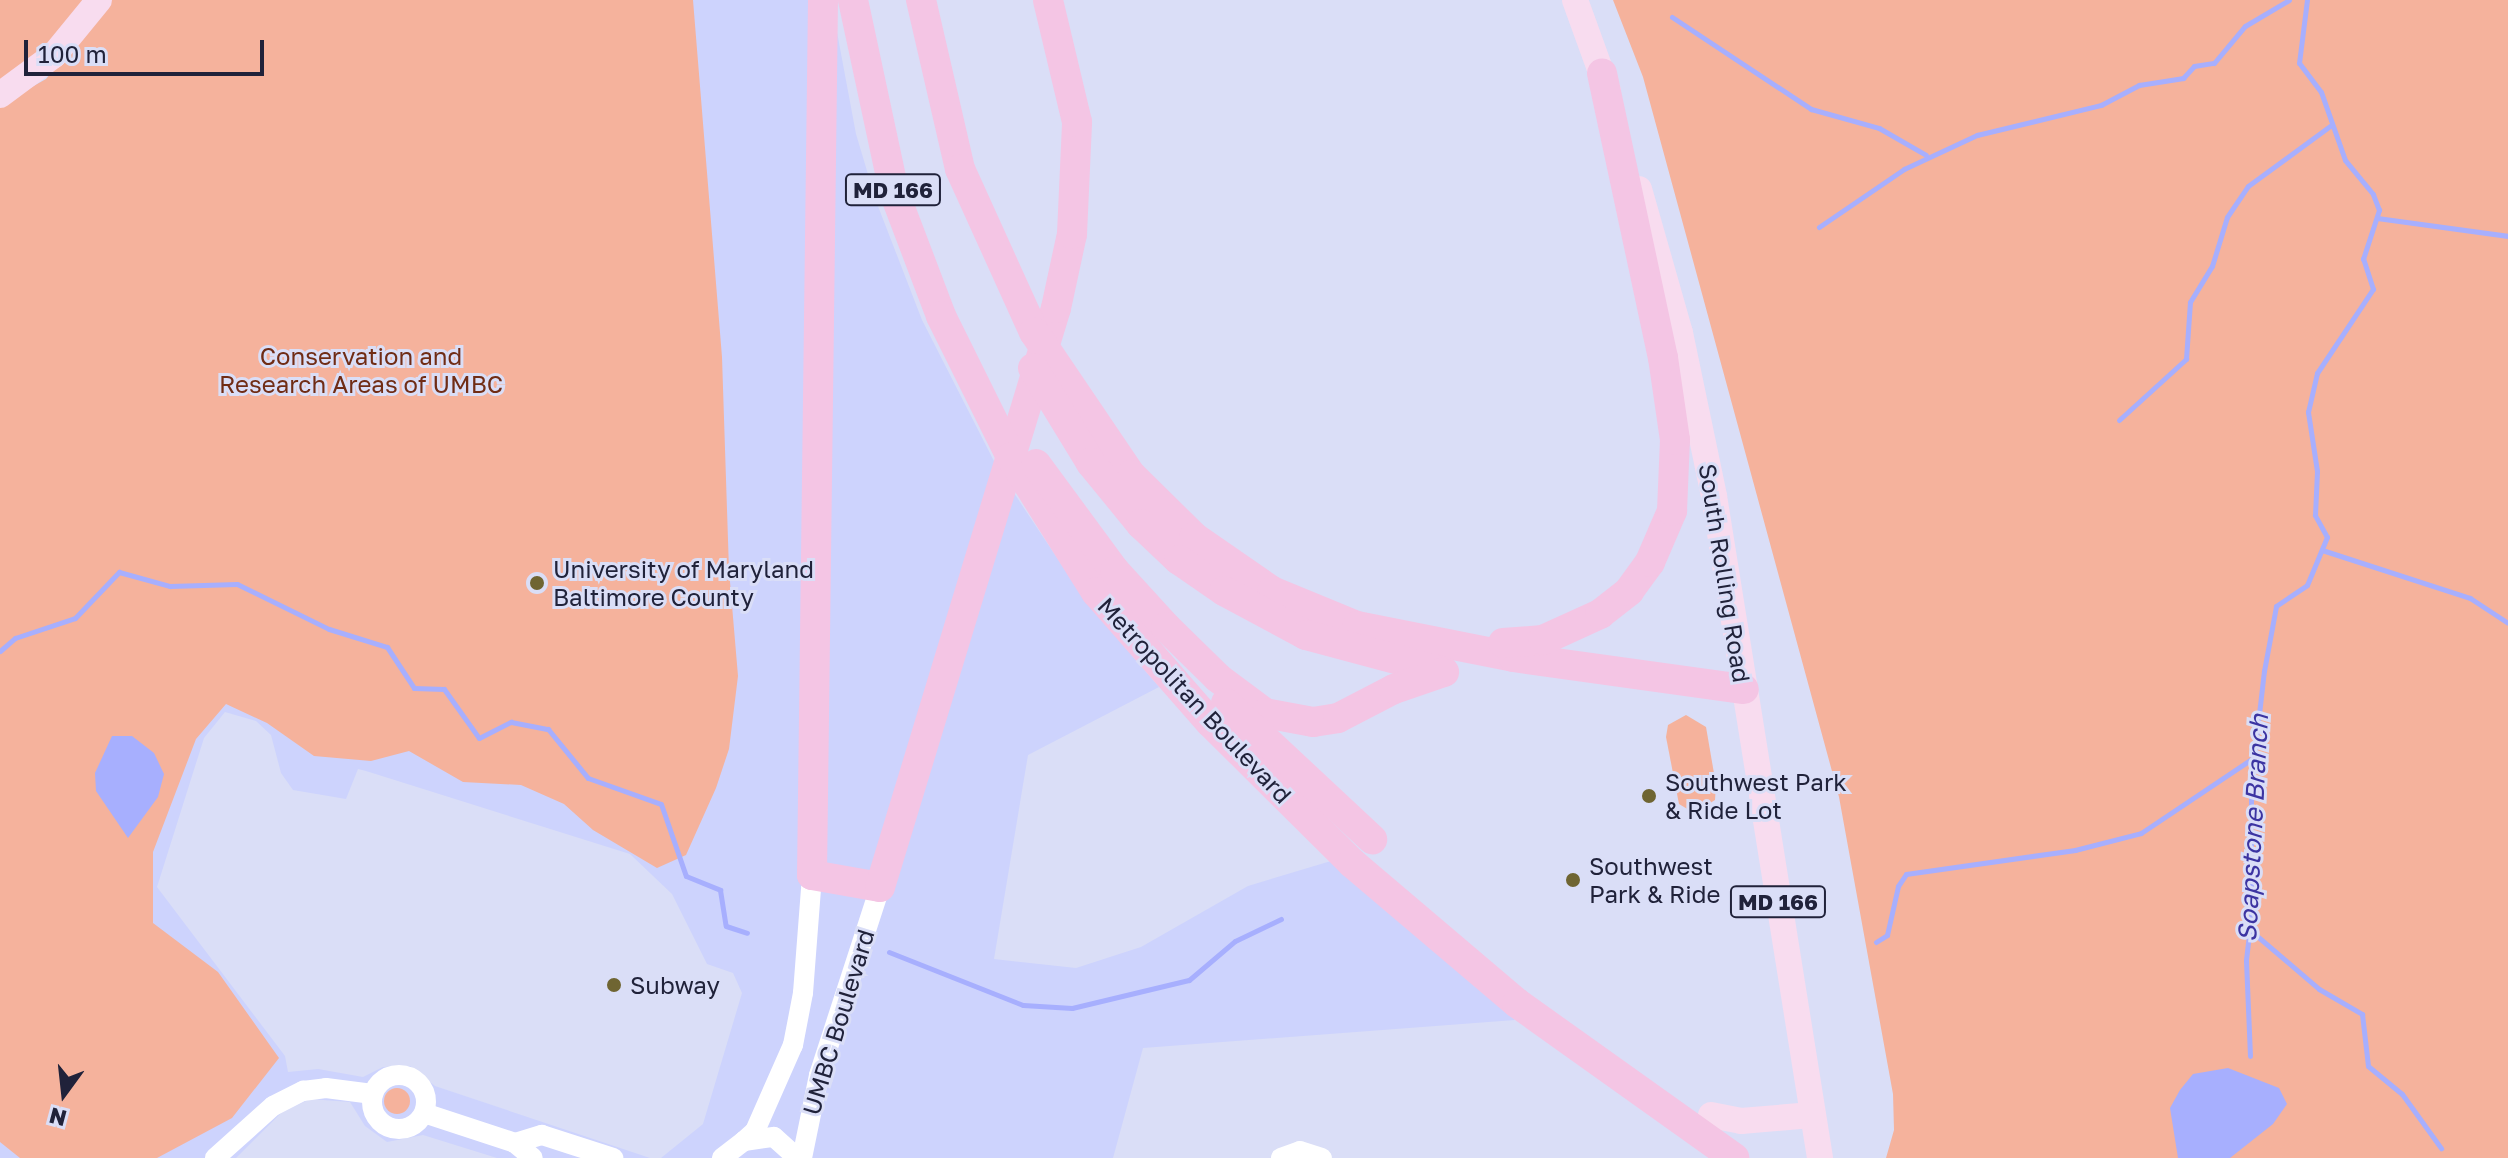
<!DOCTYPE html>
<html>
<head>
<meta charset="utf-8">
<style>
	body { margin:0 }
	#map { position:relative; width:2508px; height:1158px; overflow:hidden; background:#dadef7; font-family:"Golos Text",sans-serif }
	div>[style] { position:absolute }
	.built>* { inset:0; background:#cdd3fd }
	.green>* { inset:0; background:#f5b29c }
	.round { border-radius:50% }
	.water>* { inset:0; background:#a7affe }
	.stream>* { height:5px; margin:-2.5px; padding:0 2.5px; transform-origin:2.5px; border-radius:2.5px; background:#a7affe }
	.minor>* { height:20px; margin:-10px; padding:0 10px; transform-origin:10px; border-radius:10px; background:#fff }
	.minor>.ring { margin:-10px; padding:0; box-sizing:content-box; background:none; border:20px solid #fff; border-radius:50% }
	.major>* { height:26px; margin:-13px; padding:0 13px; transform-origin:13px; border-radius:13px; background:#f8dcef }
	.highway>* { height:30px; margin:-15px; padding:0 15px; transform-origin:15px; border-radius:15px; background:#f4c5e4 }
	.dots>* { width:22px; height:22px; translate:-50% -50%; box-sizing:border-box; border:4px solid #dadef7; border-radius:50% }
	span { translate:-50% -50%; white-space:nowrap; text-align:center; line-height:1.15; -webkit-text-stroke:6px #dadef7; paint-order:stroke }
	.shield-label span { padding:2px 6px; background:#dadef7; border:2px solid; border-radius:6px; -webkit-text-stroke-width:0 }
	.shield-label { font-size:22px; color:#20223a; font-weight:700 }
	.park-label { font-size:24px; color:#702c15 }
	.poi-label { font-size:24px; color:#20223a }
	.left { translate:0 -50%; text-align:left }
	.street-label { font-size:24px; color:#20223a }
	.water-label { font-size:26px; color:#3c34a2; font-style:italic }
	.north { position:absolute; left:24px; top:1054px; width:80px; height:80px; -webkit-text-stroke:6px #dadef7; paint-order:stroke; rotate:195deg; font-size:22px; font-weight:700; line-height:32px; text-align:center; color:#20223a }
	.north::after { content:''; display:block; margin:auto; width:28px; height:36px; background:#20223a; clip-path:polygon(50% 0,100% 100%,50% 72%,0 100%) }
	.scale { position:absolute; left:24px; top:40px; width:240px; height:36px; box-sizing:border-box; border:4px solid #20223a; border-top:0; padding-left:10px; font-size:24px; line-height:28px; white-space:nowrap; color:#20223a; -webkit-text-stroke:6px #dadef7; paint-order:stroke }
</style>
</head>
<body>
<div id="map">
	<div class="built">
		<div style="clip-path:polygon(111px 0,831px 0,856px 134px,876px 201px,922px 320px,998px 469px,1089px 606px,1159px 687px,1028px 755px,994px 959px,1076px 968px,1141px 947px,1248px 886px,1331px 861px,1515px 1020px,1143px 1048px,1113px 1158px,661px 1158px,703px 1124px,742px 993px,733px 973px,707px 964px,672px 894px,630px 854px,366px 771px,358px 769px,346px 799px,293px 790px,281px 773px,271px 735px,256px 721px,225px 712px,204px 738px,157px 887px,285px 1056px,288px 1072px,318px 1069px,363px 1077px,383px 1067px,410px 1066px,435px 1086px,650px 1158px,497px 1158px,423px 1135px,387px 1142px,365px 1126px,350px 1102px,310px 1099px,281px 1113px,236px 1158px,0 1158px,0 105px,46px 79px)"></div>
	</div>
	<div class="green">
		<div style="clip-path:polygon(0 0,87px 0,50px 49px,0 85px)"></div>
		<div style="clip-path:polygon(111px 0,693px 0,722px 357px,729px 570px,738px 676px,729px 749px,716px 788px,686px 855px,657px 868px,593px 830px,564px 804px,521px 785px,463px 782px,409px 751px,371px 761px,314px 756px,267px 723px,226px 704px,196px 739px,153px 852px,153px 923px,218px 972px,279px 1058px,232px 1118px,157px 1158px,20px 1158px,0 1142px,0 105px,46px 79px)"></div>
		<div style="clip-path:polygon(1613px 0,2508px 0,2508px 1158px,1886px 1158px,1894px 1130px,1893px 1094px,1839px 797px,1643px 77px)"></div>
		<div style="clip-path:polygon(1686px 715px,1706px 727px,1716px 785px,1715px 800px,1694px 813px,1679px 804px,1666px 737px,1668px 725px)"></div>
		<div class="round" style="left:384px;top:1088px;width:26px;height:26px"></div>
	</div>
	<div class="water">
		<div style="clip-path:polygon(112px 736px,132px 736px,154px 753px,164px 774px,158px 797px,128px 838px,96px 791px,95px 773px)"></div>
		<div style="clip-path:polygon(2228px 1068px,2279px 1088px,2287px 1104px,2273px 1124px,2230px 1158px,2178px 1158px,2170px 1108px,2180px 1090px,2193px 1074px)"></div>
	</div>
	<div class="stream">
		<div style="left:1672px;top:17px;width:167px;rotate:33.5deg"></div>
		<div style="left:1811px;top:109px;width:71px;rotate:15.6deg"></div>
		<div style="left:1879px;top:128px;width:54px;rotate:29.9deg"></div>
		<div style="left:2377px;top:218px;width:132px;rotate:7.8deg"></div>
		<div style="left:1819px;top:227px;width:103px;rotate:-34.3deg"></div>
		<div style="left:1904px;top:169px;width:81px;rotate:-25deg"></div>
		<div style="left:1977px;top:135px;width:128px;rotate:-13.6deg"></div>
		<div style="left:2101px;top:105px;width:43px;rotate:-27.8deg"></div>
		<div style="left:2139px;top:85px;width:45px;rotate:-9deg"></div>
		<div style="left:2183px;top:78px;width:16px;rotate:-47deg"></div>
		<div style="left:2194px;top:66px;width:20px;rotate:-9deg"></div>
		<div style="left:2214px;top:63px;width:48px;rotate:-50deg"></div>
		<div style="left:2245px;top:26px;width:51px;rotate:-30.6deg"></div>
		<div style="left:2119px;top:420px;width:91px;rotate:-42.3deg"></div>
		<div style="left:2186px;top:359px;width:57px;rotate:-86deg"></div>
		<div style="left:2190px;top:302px;width:42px;rotate:-58.6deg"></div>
		<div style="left:2212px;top:266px;width:51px;rotate:-73deg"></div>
		<div style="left:2227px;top:217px;width:37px;rotate:-56deg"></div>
		<div style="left:2248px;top:186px;width:102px;rotate:-36.2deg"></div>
		<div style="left:2322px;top:550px;width:156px;rotate:18deg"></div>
		<div style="left:2470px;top:598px;width:45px;rotate:33.3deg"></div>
		<div style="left:0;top:651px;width:20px;rotate:-41deg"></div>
		<div style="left:15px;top:638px;width:63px;rotate:-18.4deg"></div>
		<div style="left:75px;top:618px;width:64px;rotate:-46.3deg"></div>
		<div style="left:119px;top:572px;width:53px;rotate:15.4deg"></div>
		<div style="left:170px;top:586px;width:67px;rotate:-1.7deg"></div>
		<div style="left:237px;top:584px;width:102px;rotate:26.1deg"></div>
		<div style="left:329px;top:629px;width:61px;rotate:17.2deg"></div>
		<div style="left:387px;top:647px;width:49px;rotate:56.6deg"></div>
		<div style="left:414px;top:688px;width:30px;rotate:2deg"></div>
		<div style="left:444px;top:689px;width:60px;rotate:54.5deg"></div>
		<div style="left:479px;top:738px;width:36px;rotate:-27deg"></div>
		<div style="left:511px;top:722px;width:38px;rotate:11deg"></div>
		<div style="left:548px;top:729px;width:63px;rotate:50.8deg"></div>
		<div style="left:588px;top:778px;width:77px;rotate:19.6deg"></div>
		<div style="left:661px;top:804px;width:76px;rotate:70.9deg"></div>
		<div style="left:686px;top:876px;width:37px;rotate:22deg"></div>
		<div style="left:720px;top:890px;width:36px;rotate:81deg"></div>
		<div style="left:726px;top:926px;width:22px;rotate:18deg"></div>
		<div style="left:2250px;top:930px;width:91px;rotate:40.5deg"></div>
		<div style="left:2319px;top:989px;width:50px;rotate:30.2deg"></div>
		<div style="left:2362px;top:1014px;width:52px;rotate:83.4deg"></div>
		<div style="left:2368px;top:1066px;width:44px;rotate:39.5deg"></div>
		<div style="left:2402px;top:1094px;width:67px;rotate:54.2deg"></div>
		<div style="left:1876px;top:942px;width:13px;rotate:-32deg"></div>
		<div style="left:1887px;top:935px;width:50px;rotate:-77.3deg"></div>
		<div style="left:1898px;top:886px;width:14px;rotate:-56deg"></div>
		<div style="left:1906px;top:874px;width:171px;rotate:-8.1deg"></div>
		<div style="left:2075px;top:850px;width:68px;rotate:-14.4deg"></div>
		<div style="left:2141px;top:833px;width:135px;rotate:-33.8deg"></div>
		<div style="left:889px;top:952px;width:144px;rotate:21.6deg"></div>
		<div style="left:1023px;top:1005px;width:49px;rotate:3.5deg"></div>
		<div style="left:1072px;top:1008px;width:120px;rotate:-13.5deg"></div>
		<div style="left:1189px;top:980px;width:60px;rotate:-40.3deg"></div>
		<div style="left:1235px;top:941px;width:51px;rotate:-25.6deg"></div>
		<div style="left:2250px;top:1056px;width:96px;rotate:-92.4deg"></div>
		<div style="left:2246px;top:960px;width:43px;rotate:-83.4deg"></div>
		<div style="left:2251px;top:917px;width:134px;rotate:-90deg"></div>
		<div style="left:2251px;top:783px;width:113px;rotate:-83.4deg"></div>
		<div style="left:2264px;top:671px;width:66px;rotate:-79.5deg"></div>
		<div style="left:2276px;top:606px;width:37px;rotate:-34deg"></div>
		<div style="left:2307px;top:585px;width:52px;rotate:-67.4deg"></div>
		<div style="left:2327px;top:537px;width:25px;rotate:-119deg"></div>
		<div style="left:2315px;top:515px;width:44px;rotate:-87.4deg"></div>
		<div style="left:2317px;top:471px;width:60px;rotate:-98.7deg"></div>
		<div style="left:2308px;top:412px;width:40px;rotate:-77deg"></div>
		<div style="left:2317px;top:373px;width:101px;rotate:-56.3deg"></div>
		<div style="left:2373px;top:289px;width:32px;rotate:-108deg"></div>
		<div style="left:2363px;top:259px;width:52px;rotate:-71.9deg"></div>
		<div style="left:2379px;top:210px;width:17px;rotate:-111deg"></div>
		<div style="left:2373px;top:194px;width:44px;rotate:-129.5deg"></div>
		<div style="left:2345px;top:160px;width:72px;rotate:-109.4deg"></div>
		<div style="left:2321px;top:92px;width:36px;rotate:-127deg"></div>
		<div style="left:2299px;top:63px;width:64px;rotate:-82.8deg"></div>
	</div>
	<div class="minor">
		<div class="ring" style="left:372px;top:1075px;width:34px;height:34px"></div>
		<div style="left:424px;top:1113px;width:96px;rotate:18.2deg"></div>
		<div style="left:515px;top:1143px;width:23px;rotate:40deg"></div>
		<div style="left:744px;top:1141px;width:15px;rotate:-42deg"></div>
		<div style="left:755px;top:1131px;width:94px;rotate:-66.2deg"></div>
		<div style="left:793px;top:1045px;width:53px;rotate:-79.1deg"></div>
		<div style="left:803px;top:993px;width:118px;rotate:-85.6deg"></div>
		<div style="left:515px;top:1143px;width:28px;rotate:-17deg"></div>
		<div style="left:542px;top:1135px;width:75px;rotate:17.9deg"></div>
		<div style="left:215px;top:1158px;width:78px;rotate:-41.9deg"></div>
		<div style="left:273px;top:1106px;width:34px;rotate:-27deg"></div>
		<div style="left:303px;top:1091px;width:23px;rotate:-7deg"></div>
		<div style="left:326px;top:1088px;width:47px;rotate:7.3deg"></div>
		<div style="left:722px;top:1158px;width:28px;rotate:-38deg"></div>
		<div style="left:744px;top:1141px;width:30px;rotate:-8deg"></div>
		<div style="left:774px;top:1137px;width:31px;rotate:42deg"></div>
		<div style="left:802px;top:1158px;width:85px;rotate:-78.4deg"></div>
		<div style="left:819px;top:1075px;width:198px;rotate:-72deg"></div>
		<div style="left:1281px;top:1158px;width:20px;rotate:-20deg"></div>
		<div style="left:1300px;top:1151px;width:23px;rotate:18deg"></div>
	</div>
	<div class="major">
		<div style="left:1575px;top:0;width:97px;rotate:70.1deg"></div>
		<div style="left:0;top:95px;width:67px;rotate:-36.5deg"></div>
		<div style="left:54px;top:55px;width:71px;rotate:-50.7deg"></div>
		<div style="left:1639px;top:189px;width:150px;rotate:74.1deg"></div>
		<div style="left:1680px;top:333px;width:167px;rotate:78.2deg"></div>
		<div style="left:1714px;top:496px;width:670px;rotate:80.9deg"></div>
		<div style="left:1711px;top:1115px;width:31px;rotate:11deg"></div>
		<div style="left:1741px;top:1121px;width:71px;rotate:-4.8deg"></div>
	</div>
	<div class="highway">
		<div style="left:823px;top:0;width:875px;rotate:90.72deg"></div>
		<div style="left:812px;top:875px;width:69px;rotate:10deg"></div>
		<div style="left:880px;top:887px;width:605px;rotate:-73.09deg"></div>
		<div style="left:1056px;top:308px;width:76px;rotate:-77.8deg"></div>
		<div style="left:1072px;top:234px;width:112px;rotate:-87.4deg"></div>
		<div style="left:1077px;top:122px;width:125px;rotate:-103.4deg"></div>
		<div style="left:853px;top:0;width:196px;rotate:77.9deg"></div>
		<div style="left:894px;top:192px;width:133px;rotate:69.2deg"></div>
		<div style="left:941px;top:316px;width:157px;rotate:63.6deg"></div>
		<div style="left:1011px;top:457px;width:160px;rotate:57.8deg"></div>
		<div style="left:1096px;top:592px;width:173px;rotate:48.8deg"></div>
		<div style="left:1210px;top:722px;width:200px;rotate:44.8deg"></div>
		<div style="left:1352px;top:863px;width:216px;rotate:40.3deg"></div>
		<div style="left:1517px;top:1003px;width:267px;rotate:35.5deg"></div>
		<div style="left:921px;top:0;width:173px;rotate:77deg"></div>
		<div style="left:960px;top:169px;width:179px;rotate:65.6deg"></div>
		<div style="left:1034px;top:332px;width:173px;rotate:55.9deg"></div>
		<div style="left:1131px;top:475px;width:88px;rotate:44.5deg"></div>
		<div style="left:1194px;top:537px;width:95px;rotate:34.7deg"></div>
		<div style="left:1272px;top:591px;width:92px;rotate:22.4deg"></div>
		<div style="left:1357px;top:626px;width:159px;rotate:11.2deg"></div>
		<div style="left:1513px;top:657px;width:233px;rotate:7.9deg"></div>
		<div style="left:1033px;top:368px;width:111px;rotate:58.6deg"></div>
		<div style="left:1091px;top:463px;width:79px;rotate:50.7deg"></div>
		<div style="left:1141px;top:524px;width:52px;rotate:43.5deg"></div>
		<div style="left:1179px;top:560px;width:55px;rotate:34.6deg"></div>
		<div style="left:1224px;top:591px;width:93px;rotate:28.2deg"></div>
		<div style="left:1306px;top:635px;width:143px;rotate:15deg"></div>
		<div style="left:1036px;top:464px;width:133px;rotate:53.6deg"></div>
		<div style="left:1115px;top:571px;width:76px;rotate:47.7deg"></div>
		<div style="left:1166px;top:627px;width:73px;rotate:44.4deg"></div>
		<div style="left:1218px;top:678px;width:59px;rotate:36.7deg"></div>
		<div style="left:1265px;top:713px;width:49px;rotate:10.6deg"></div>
		<div style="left:1313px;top:722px;width:25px;rotate:-9deg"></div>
		<div style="left:1338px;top:718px;width:63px;rotate:-27.4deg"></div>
		<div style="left:1394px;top:689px;width:50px;rotate:-18.8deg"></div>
		<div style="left:1503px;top:643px;width:40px;rotate:-4.3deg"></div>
		<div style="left:1543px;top:640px;width:63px;rotate:-24.5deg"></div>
		<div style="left:1600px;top:614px;width:37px;rotate:-38deg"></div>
		<div style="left:1629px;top:591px;width:36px;rotate:-54deg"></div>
		<div style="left:1650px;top:562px;width:56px;rotate:-66.7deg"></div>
		<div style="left:1672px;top:511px;width:71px;rotate:-87.6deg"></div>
		<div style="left:1675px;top:440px;width:83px;rotate:-98.3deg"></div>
		<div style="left:1663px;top:358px;width:291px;rotate:-102.1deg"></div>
		<div style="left:1226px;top:703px;width:200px;rotate:43deg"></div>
	</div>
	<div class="dots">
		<div style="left:537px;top:583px;background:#6f6532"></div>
		<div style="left:1649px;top:796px;background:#6f6532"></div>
		<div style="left:1573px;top:880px;background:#6f6532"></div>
		<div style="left:614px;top:985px;background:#6f6532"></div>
	</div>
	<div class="shield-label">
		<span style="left:893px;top:190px">MD 166</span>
		<span style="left:1778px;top:902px">MD 166</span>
	</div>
	<div class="park-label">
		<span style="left:361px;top:370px">Conservation and<br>Research Areas of UMBC</span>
	</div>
	<div class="poi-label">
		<span class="left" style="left:553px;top:583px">University of Maryland<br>Baltimore County</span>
		<span class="left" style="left:1665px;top:796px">Southwest Park<br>&amp; Ride Lot</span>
		<span class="left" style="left:1589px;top:880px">Southwest<br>Park &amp; Ride</span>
		<span class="left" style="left:630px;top:985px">Subway</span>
	</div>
	<div class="street-label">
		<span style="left:1725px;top:573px;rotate:81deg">South Rolling Road</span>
		<span style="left:1195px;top:700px;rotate:47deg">Metropolitan Boulevard</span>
		<span style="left:838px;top:1022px;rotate:-73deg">UMBC Boulevard</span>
	</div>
	<div class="water-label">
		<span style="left:2253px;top:828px;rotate:-87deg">Soapstone Branch</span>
	</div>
	<div class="north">N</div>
	<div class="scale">100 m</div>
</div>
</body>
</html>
